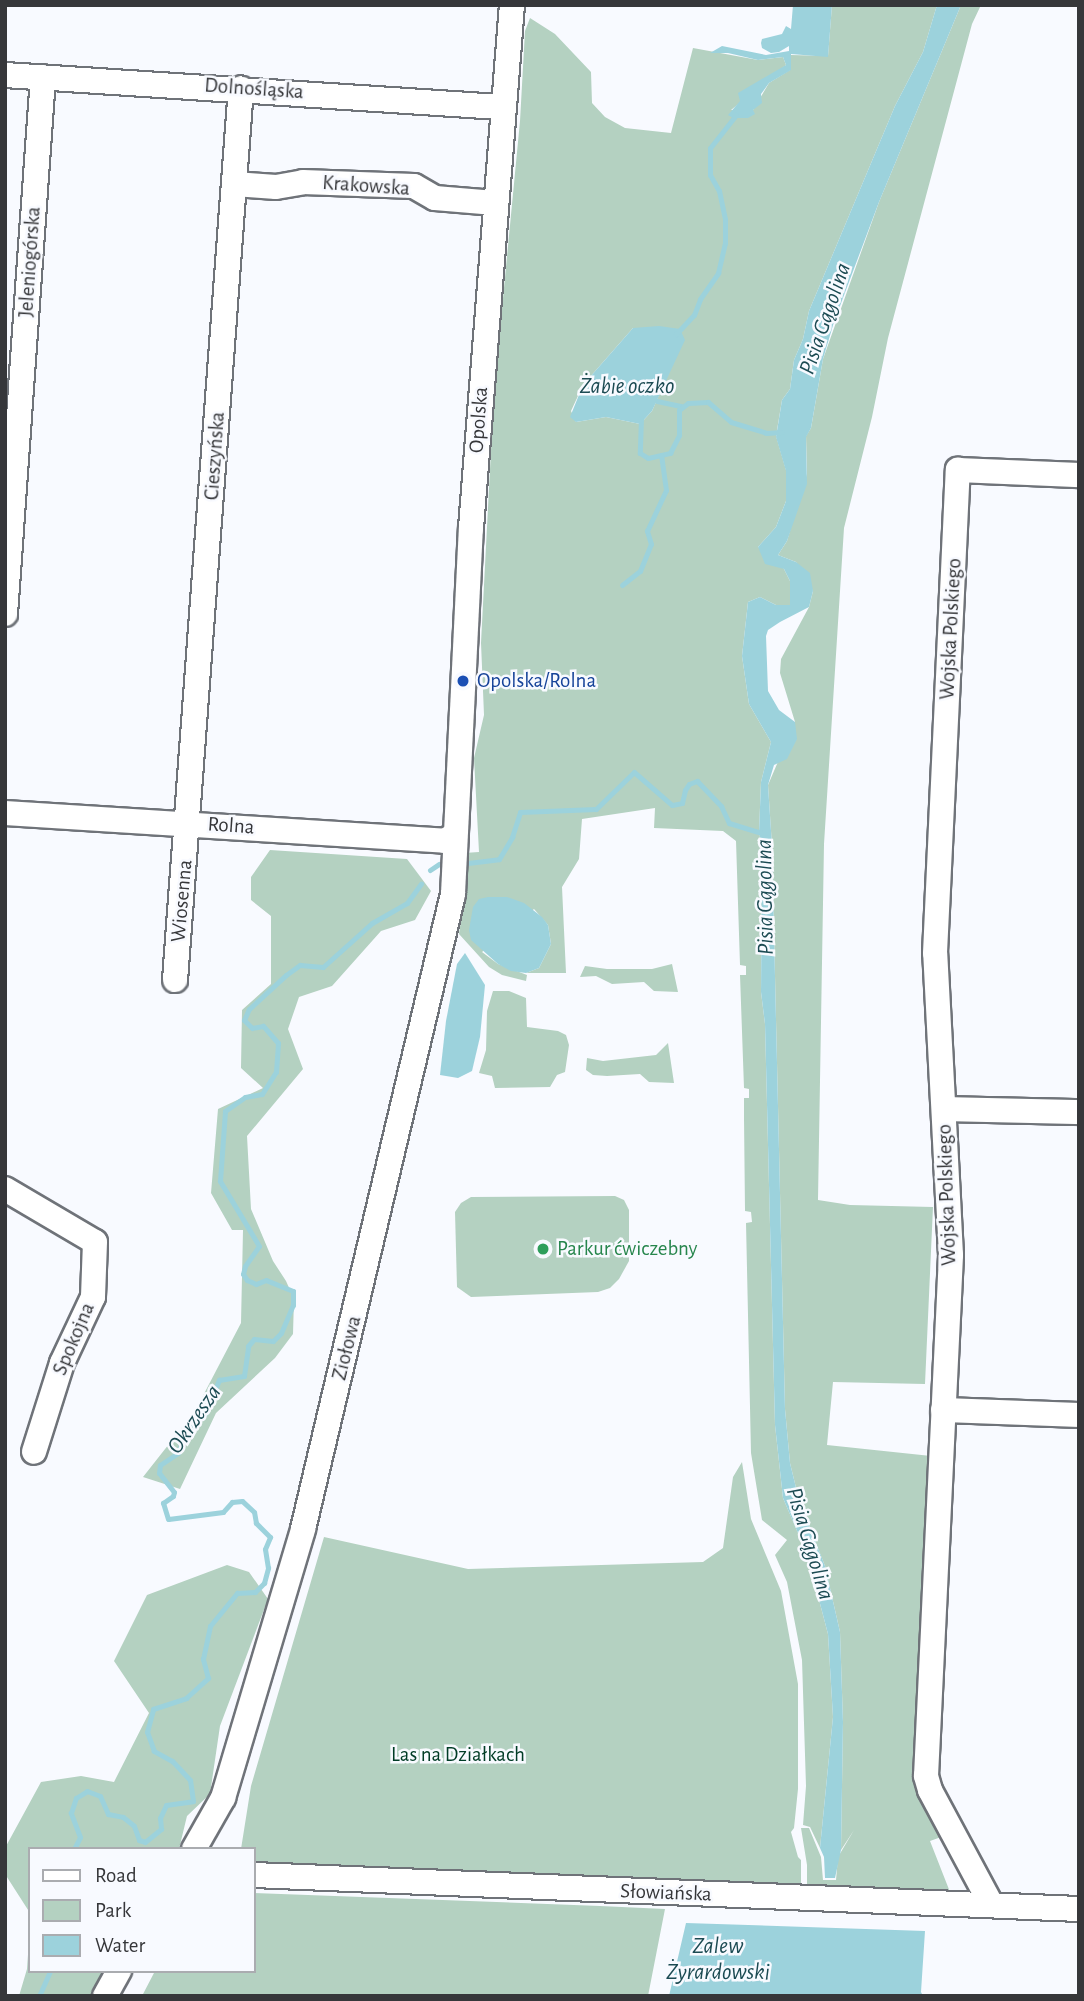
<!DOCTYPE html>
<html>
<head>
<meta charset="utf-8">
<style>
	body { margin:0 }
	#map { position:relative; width:1084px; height:2001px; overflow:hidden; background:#f8faff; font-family:"Alegreya Sans",sans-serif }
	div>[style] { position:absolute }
	.green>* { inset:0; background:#b4d1c1 }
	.water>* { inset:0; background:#9cd2dc }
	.stream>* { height:5px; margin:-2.5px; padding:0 2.5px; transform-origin:2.5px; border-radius:2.5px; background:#9cd2dc }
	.roads { filter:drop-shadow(2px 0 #6f7379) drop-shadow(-2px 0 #6f7379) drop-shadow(0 2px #6f7379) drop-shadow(0 -2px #6f7379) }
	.minor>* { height:24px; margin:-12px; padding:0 12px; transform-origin:12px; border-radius:12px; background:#fff }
	.dots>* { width:19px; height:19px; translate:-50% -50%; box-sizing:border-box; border:4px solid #f8faff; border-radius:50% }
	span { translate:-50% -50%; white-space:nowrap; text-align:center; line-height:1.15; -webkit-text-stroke:5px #f8faff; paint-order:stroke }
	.street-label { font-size:21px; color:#36373a }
	.transit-label { font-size:21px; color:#164399 }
	.left { translate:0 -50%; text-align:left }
	.leisure-label { font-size:21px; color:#27864d }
	.park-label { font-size:21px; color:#003c26 }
	.water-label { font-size:23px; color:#1c4b53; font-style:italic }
	.frame { position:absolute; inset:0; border:7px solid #36373a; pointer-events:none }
	.legend { position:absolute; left:28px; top:1847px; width:228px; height:126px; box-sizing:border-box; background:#f8faff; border:2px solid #aaacb0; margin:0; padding:9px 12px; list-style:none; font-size:21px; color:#36373a }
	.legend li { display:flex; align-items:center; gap:14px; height:35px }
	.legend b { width:35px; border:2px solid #aaacb0 }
</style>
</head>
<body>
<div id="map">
	<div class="green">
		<div style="clip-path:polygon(evenodd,832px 5px,937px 5px,923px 52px,895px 106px,809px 311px,803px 339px,794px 360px,790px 389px,782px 400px,776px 436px,786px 470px,786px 501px,776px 527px,758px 547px,784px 569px,790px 581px,790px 606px,776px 605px,760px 597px,748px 602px,742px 656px,749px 704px,771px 742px,761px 782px,759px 832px,762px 847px,761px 992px,765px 1024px,775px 1425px,783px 1498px,807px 1554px,828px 1634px,833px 1717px,820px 1848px,810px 1827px,803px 1825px,806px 1786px,802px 1660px,787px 1582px,775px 1555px,787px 1540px,762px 1520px,751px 1453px,746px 1223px,752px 1222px,751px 1212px,745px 1211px,744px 1118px,744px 1098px,749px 1098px,749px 1089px,744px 1088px,740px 975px,746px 975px,746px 966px,740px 965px,736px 841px,723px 831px,654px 828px,655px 808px,582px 819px,579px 859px,562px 887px,566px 973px,526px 973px,539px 968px,551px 944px,548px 925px,534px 909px,482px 952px,498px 964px,527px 975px,526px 981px,502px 975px,489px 967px,459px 934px,465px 891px,464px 853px,479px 852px,474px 758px,484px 715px,481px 643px,494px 392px,520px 121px,525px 31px,530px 18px,555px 34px,591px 72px,592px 103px,605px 117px,625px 128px,671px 133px,693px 48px,758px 60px,783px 57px,786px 65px,731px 110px,753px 110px,769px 83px,790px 70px,791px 55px,828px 56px,832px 5px,633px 328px,679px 350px,652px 411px,640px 424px,606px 417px,576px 422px,571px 411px,583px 385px,633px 328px)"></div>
		<div style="clip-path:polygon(961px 5px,981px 5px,972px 24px,888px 338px,872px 417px,844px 528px,824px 844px,818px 1200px,850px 1205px,933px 1207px,925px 1384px,833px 1382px,827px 1445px,931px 1456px,919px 1742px,944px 1836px,930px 1841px,950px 1892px,807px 1885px,807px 1865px,801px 1828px,809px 1828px,821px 1857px,823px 1880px,836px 1880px,838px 1857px,854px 1830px,841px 1850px,843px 1722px,840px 1632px,825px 1566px,799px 1500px,790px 1463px,785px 1409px,772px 846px,768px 785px,795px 722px,780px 673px,781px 659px,809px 607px,813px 591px,796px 562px,778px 555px,787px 541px,807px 474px,806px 436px,811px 428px,823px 359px,879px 202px)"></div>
		<div style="clip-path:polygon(270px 850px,407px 859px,431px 891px,415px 920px,381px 931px,332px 986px,299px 997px,288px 1029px,303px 1069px,247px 1136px,251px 1209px,273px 1261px,286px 1281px,294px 1299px,293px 1334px,275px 1358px,216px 1413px,180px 1489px,143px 1477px,195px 1411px,241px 1323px,243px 1230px,232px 1230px,211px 1193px,218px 1109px,263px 1088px,241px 1068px,242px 1010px,271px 984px,271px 916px,251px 900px,251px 877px)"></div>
		<div style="clip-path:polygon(672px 964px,678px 992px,654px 991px,644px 982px,612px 984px,596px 976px,580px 977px,585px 966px,607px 969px,652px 969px)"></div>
		<div style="clip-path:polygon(493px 991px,509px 991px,526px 998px,527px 1027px,558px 1031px,566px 1035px,569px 1045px,565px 1072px,557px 1075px,550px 1087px,495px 1088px,492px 1076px,479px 1073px,486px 1050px,487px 1011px)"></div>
		<div style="clip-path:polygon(668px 1043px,674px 1083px,649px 1082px,640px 1074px,607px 1076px,593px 1075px,586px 1070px,587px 1058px,603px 1061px,656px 1055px)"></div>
		<div style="clip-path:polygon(615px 1196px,624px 1200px,629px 1210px,629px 1261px,619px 1279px,610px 1288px,598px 1292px,471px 1297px,457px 1287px,455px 1212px,461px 1203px,471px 1197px)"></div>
		<div style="clip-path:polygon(742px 1462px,751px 1519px,781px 1591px,798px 1684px,798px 1789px,794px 1828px,791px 1832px,798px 1857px,801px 1860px,801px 1885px,254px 1862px,254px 1849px,241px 1849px,251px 1786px,324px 1537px,468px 1569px,703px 1562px,723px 1548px,733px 1477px)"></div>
		<div style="clip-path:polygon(227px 1565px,249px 1572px,268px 1599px,220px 1726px,210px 1794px,187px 1816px,179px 1849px,30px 1849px,30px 1913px,5px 1874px,5px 1848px,41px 1782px,81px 1776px,114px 1782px,149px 1713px,114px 1661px,147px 1595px)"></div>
		<div style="clip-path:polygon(254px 1893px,600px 1906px,665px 1909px,648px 1996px,142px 1996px,155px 1971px,254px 1971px)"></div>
		<div style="clip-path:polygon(30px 1925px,30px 1971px,103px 1971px,91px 1996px,19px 1996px,27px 1969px)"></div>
	</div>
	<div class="water">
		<div style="clip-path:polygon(793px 5px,832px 5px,828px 57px,791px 54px,791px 70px,769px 83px,761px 94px,762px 103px,753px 110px,755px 114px,748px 118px,733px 118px,728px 115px,740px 101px,738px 93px,786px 65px,783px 57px,758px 60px,728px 53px,710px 53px,722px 46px,766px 55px,789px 51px,789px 46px,779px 52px,771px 53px,762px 48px,761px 43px,762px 39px,782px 34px,786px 26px,791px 29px)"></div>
		<div style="clip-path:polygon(937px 5px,961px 5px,879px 202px,834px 322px,823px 359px,811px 428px,806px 437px,807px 484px,787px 541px,778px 555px,796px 562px,810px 573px,813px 591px,809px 607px,780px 622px,768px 630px,766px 636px,768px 691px,779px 710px,795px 722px,797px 739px,787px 759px,774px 765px,768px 785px,772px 846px,785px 1409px,790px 1463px,799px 1500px,825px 1566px,840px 1632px,843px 1722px,841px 1850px,835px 1878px,825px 1878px,824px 1857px,820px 1848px,833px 1717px,828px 1634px,807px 1554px,783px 1498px,775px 1425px,765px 1024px,761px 992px,762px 847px,759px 832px,761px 782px,771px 742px,749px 704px,742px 656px,748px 602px,760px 597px,776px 605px,790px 605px,790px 581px,784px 569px,765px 564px,758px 547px,776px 527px,786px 501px,786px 471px,776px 437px,782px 400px,790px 389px,794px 360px,803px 339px,809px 311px,895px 106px,923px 52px)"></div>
		<div style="clip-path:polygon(659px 326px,680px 329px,685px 340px,652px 411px,640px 424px,606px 417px,576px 422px,570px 417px,583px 385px,633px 328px)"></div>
		<div style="clip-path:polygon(488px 897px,507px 897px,524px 903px,542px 917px,548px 925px,551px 944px,539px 968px,526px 973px,511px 971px,498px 964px,471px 940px,469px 930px,473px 907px,479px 899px)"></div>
		<div style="clip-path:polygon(465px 953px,485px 985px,480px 1037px,472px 1071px,458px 1078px,440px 1075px,446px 1021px,457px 964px)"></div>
		<div style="clip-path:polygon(686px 1923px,925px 1931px,921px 1992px,923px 1996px,669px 1996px)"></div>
	</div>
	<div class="stream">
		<div style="left:676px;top:334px;width:26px;rotate:-47deg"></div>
		<div style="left:694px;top:315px;width:17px;rotate:-69deg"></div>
		<div style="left:700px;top:299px;width:32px;rotate:-55deg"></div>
		<div style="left:718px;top:273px;width:31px;rotate:-77deg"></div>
		<div style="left:725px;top:243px;width:24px;rotate:-90deg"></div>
		<div style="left:725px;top:219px;width:29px;rotate:-102deg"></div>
		<div style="left:719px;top:191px;width:18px;rotate:-119deg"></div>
		<div style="left:710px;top:175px;width:27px;rotate:-90deg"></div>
		<div style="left:710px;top:148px;width:42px;rotate:-51.8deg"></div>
		<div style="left:657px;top:401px;width:25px;rotate:12deg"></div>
		<div style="left:641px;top:418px;width:35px;rotate:92deg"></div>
		<div style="left:640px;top:453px;width:9px;rotate:32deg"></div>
		<div style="left:648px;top:458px;width:23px;rotate:-13deg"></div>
		<div style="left:670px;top:453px;width:20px;rotate:-63deg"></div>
		<div style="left:679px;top:435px;width:25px;rotate:-90deg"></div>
		<div style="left:679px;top:410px;width:11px;rotate:-38deg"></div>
		<div style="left:688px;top:403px;width:20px;rotate:-3deg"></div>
		<div style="left:708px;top:402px;width:30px;rotate:41deg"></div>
		<div style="left:731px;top:422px;width:37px;rotate:17deg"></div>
		<div style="left:766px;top:433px;width:16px;rotate:-4deg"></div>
		<div style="left:622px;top:585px;width:23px;rotate:-38deg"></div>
		<div style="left:640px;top:571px;width:29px;rotate:-68deg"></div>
		<div style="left:651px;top:544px;width:14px;rotate:-107deg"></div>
		<div style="left:647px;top:531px;width:45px;rotate:-65.1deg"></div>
		<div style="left:666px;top:490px;width:35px;rotate:-98deg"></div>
		<div style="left:468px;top:863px;width:31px;rotate:-7deg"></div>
		<div style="left:499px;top:859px;width:26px;rotate:-59deg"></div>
		<div style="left:512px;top:837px;width:26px;rotate:-72deg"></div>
		<div style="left:520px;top:812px;width:76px;rotate:-2.3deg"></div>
		<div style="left:596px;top:809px;width:53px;rotate:-44.2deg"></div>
		<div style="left:634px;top:772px;width:50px;rotate:41deg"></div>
		<div style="left:672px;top:805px;width:10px;rotate:-11deg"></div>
		<div style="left:682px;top:803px;width:13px;rotate:-77deg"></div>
		<div style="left:685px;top:790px;width:7px;rotate:-56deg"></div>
		<div style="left:689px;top:784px;width:9px;rotate:-21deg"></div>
		<div style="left:697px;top:781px;width:35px;rotate:46deg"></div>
		<div style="left:721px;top:806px;width:19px;rotate:65deg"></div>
		<div style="left:729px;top:823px;width:37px;rotate:17deg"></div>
		<div style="left:430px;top:870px;width:11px;rotate:-34deg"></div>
		<div style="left:74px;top:1849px;width:13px;rotate:-63deg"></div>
		<div style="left:80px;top:1837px;width:26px;rotate:-111deg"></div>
		<div style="left:71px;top:1813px;width:16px;rotate:-72deg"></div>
		<div style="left:76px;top:1798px;width:13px;rotate:-32deg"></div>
		<div style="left:87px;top:1791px;width:14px;rotate:21deg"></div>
		<div style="left:100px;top:1796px;width:20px;rotate:66deg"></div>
		<div style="left:108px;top:1814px;width:15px;rotate:11deg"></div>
		<div style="left:123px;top:1817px;width:14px;rotate:39deg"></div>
		<div style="left:134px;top:1826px;width:15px;rotate:70deg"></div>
		<div style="left:139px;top:1840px;width:6px;rotate:18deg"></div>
		<div style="left:145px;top:1842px;width:21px;rotate:-39deg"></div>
		<div style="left:161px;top:1829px;width:11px;rotate:-95deg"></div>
		<div style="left:160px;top:1818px;width:14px;rotate:-65deg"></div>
		<div style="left:166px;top:1805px;width:27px;rotate:-8deg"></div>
		<div style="left:193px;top:1801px;width:21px;rotate:-98deg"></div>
		<div style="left:190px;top:1780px;width:26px;rotate:-133deg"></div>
		<div style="left:172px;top:1761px;width:21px;rotate:-151deg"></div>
		<div style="left:154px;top:1751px;width:20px;rotate:-110deg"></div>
		<div style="left:147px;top:1732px;width:24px;rotate:-75deg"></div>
		<div style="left:153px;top:1709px;width:35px;rotate:-18deg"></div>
		<div style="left:186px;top:1698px;width:30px;rotate:-42deg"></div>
		<div style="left:208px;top:1678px;width:20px;rotate:-105deg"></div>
		<div style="left:203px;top:1659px;width:34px;rotate:-78deg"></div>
		<div style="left:210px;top:1626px;width:43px;rotate:-50.7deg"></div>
		<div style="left:237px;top:1593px;width:18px;rotate:-3deg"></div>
		<div style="left:255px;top:1592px;width:13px;rotate:-45deg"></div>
		<div style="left:264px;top:1583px;width:16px;rotate:-75deg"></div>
		<div style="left:268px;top:1568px;width:19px;rotate:-99deg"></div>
		<div style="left:265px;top:1549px;width:13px;rotate:-67deg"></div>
		<div style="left:270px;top:1537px;width:20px;rotate:-135deg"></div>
		<div style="left:256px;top:1523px;width:11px;rotate:-100deg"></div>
		<div style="left:254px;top:1512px;width:16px;rotate:-137deg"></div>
		<div style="left:242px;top:1501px;width:10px;rotate:174deg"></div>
		<div style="left:232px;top:1502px;width:13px;rotate:132deg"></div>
		<div style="left:223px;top:1512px;width:55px;rotate:172.7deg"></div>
		<div style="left:168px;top:1519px;width:17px;rotate:-107deg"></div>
		<div style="left:163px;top:1503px;width:12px;rotate:-35deg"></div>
		<div style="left:173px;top:1496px;width:4px;rotate:-76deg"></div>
		<div style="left:174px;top:1492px;width:24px;rotate:-128deg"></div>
		<div style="left:159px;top:1473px;width:8px;rotate:-83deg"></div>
		<div style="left:160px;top:1465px;width:22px;rotate:-34deg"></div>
		<div style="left:178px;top:1453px;width:18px;rotate:-71deg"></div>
		<div style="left:184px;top:1436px;width:33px;rotate:-47deg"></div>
		<div style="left:206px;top:1412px;width:35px;rotate:-68deg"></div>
		<div style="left:219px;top:1380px;width:25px;rotate:-9deg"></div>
		<div style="left:244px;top:1376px;width:30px;rotate:-82deg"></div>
		<div style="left:248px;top:1346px;width:9px;rotate:-49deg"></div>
		<div style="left:254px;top:1339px;width:19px;rotate:6deg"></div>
		<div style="left:273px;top:1341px;width:11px;rotate:-45deg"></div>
		<div style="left:281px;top:1333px;width:30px;rotate:-67deg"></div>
		<div style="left:293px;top:1305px;width:14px;rotate:-90deg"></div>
		<div style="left:293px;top:1291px;width:29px;rotate:-158deg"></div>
		<div style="left:266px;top:1280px;width:11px;rotate:158deg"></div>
		<div style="left:256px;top:1284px;width:10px;rotate:-156deg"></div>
		<div style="left:247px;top:1280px;width:7px;rotate:-124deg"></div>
		<div style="left:243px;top:1274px;width:8px;rotate:-76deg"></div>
		<div style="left:245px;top:1266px;width:24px;rotate:-55deg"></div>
		<div style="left:259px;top:1246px;width:76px;rotate:-121deg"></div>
		<div style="left:220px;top:1181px;width:70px;rotate:-85.9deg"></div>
		<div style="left:225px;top:1111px;width:24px;rotate:-35deg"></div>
		<div style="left:245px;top:1097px;width:17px;rotate:-10deg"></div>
		<div style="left:262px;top:1094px;width:26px;rotate:-58deg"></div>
		<div style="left:276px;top:1072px;width:29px;rotate:-86deg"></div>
		<div style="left:278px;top:1043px;width:23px;rotate:-131deg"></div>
		<div style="left:263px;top:1026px;width:11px;rotate:170deg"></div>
		<div style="left:252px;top:1028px;width:11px;rotate:-135deg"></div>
		<div style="left:244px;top:1020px;width:12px;rotate:-66deg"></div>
		<div style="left:249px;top:1009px;width:50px;rotate:-42.6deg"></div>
		<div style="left:286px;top:975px;width:17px;rotate:-36deg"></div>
		<div style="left:300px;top:965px;width:23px;rotate:5deg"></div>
		<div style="left:323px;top:967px;width:66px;rotate:-41.9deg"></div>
		<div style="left:372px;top:923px;width:40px;rotate:-29.7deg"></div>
		<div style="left:407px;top:903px;width:24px;rotate:-54deg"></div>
		<div style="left:39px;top:1996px;width:27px;rotate:-66deg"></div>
	</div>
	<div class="roads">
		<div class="minor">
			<div style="left:5px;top:75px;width:499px;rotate:3.7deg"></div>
			<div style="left:234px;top:184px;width:42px;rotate:4.1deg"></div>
			<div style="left:276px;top:187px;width:27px;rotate:-10deg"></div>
			<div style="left:303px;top:182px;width:111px;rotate:2.1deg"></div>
			<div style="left:414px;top:186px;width:24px;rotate:30deg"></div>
			<div style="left:435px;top:198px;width:60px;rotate:4.8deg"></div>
			<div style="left:5px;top:614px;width:538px;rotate:-85.95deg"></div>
			<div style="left:5px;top:813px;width:441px;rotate:3.6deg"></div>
			<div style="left:445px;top:841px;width:11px;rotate:-34deg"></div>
			<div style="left:175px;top:980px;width:894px;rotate:-85.77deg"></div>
			<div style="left:944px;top:1109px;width:135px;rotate:1.3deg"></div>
			<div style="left:5px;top:1189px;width:104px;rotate:30.5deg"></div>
			<div style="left:95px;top:1242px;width:55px;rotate:92.1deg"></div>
			<div style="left:93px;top:1297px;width:73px;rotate:115.2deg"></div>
			<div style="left:62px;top:1363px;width:93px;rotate:107.5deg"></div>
			<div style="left:943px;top:1410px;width:136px;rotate:2.1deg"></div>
			<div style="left:194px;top:1849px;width:59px;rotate:-60.4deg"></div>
			<div style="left:223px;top:1798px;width:281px;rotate:-73.4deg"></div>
			<div style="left:303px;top:1529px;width:652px;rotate:-76.71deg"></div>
			<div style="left:453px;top:894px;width:366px;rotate:-87.2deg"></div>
			<div style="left:471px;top:528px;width:525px;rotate:-85.52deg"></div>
			<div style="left:254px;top:1875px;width:826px;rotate:2.36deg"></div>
			<div style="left:991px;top:1904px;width:129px;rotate:-118.2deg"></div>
			<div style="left:930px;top:1790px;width:15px;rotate:-106deg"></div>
			<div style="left:926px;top:1776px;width:522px;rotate:-87.25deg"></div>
			<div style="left:951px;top:1255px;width:302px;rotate:-93deg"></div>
			<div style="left:935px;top:953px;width:484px;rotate:-87.3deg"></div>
			<div style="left:958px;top:470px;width:121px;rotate:2.4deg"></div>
			<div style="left:105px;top:1996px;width:29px;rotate:-61deg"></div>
		</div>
	</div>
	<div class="dots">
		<div style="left:463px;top:681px;background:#1a4fb4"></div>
		<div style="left:543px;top:1249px;background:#2e9e5b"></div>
	</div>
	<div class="street-label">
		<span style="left:254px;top:89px;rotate:4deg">Dolnośląska</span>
		<span style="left:366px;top:186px;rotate:4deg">Krakowska</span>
		<span style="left:30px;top:262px;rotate:-86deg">Jeleniogórska</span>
		<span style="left:479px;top:420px;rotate:-86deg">Opolska</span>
		<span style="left:215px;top:456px;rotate:-86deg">Cieszyńska</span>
		<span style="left:951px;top:629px;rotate:-87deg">Wojska Polskiego</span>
		<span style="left:231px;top:826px;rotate:4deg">Rolna</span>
		<span style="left:182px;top:901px;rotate:-85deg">Wiosenna</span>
		<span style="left:947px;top:1195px;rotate:-92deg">Wojska Polskiego</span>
		<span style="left:74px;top:1339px;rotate:-67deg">Spokojna</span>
		<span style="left:347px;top:1348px;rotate:-76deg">Ziołowa</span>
		<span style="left:666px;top:1893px;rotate:2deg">Słowiańska</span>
	</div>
	<div class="transit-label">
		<span class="left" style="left:477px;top:681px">Opolska/Rolna</span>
	</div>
	<div class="leisure-label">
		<span class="left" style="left:557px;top:1249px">Parkur ćwiczebny</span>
	</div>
	<div class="park-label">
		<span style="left:458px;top:1755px">Las na Działkach</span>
	</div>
	<div class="water-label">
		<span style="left:826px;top:319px;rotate:-71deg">Pisia Gągolina</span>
		<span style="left:627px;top:387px">Żabie oczko</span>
		<span style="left:766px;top:897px;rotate:-91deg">Pisia Gągolina</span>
		<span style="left:195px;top:1420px;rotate:-56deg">Okrzesza</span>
		<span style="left:809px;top:1544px;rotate:73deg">Pisia Gągolina</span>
		<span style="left:718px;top:1960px">Zalew<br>Żyrardowski</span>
	</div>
	<div class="frame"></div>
	<ul class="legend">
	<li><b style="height:9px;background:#fff"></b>Road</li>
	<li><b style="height:19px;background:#b4d1c1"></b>Park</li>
	<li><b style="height:19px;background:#9cd2dc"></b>Water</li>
	</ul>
</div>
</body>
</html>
